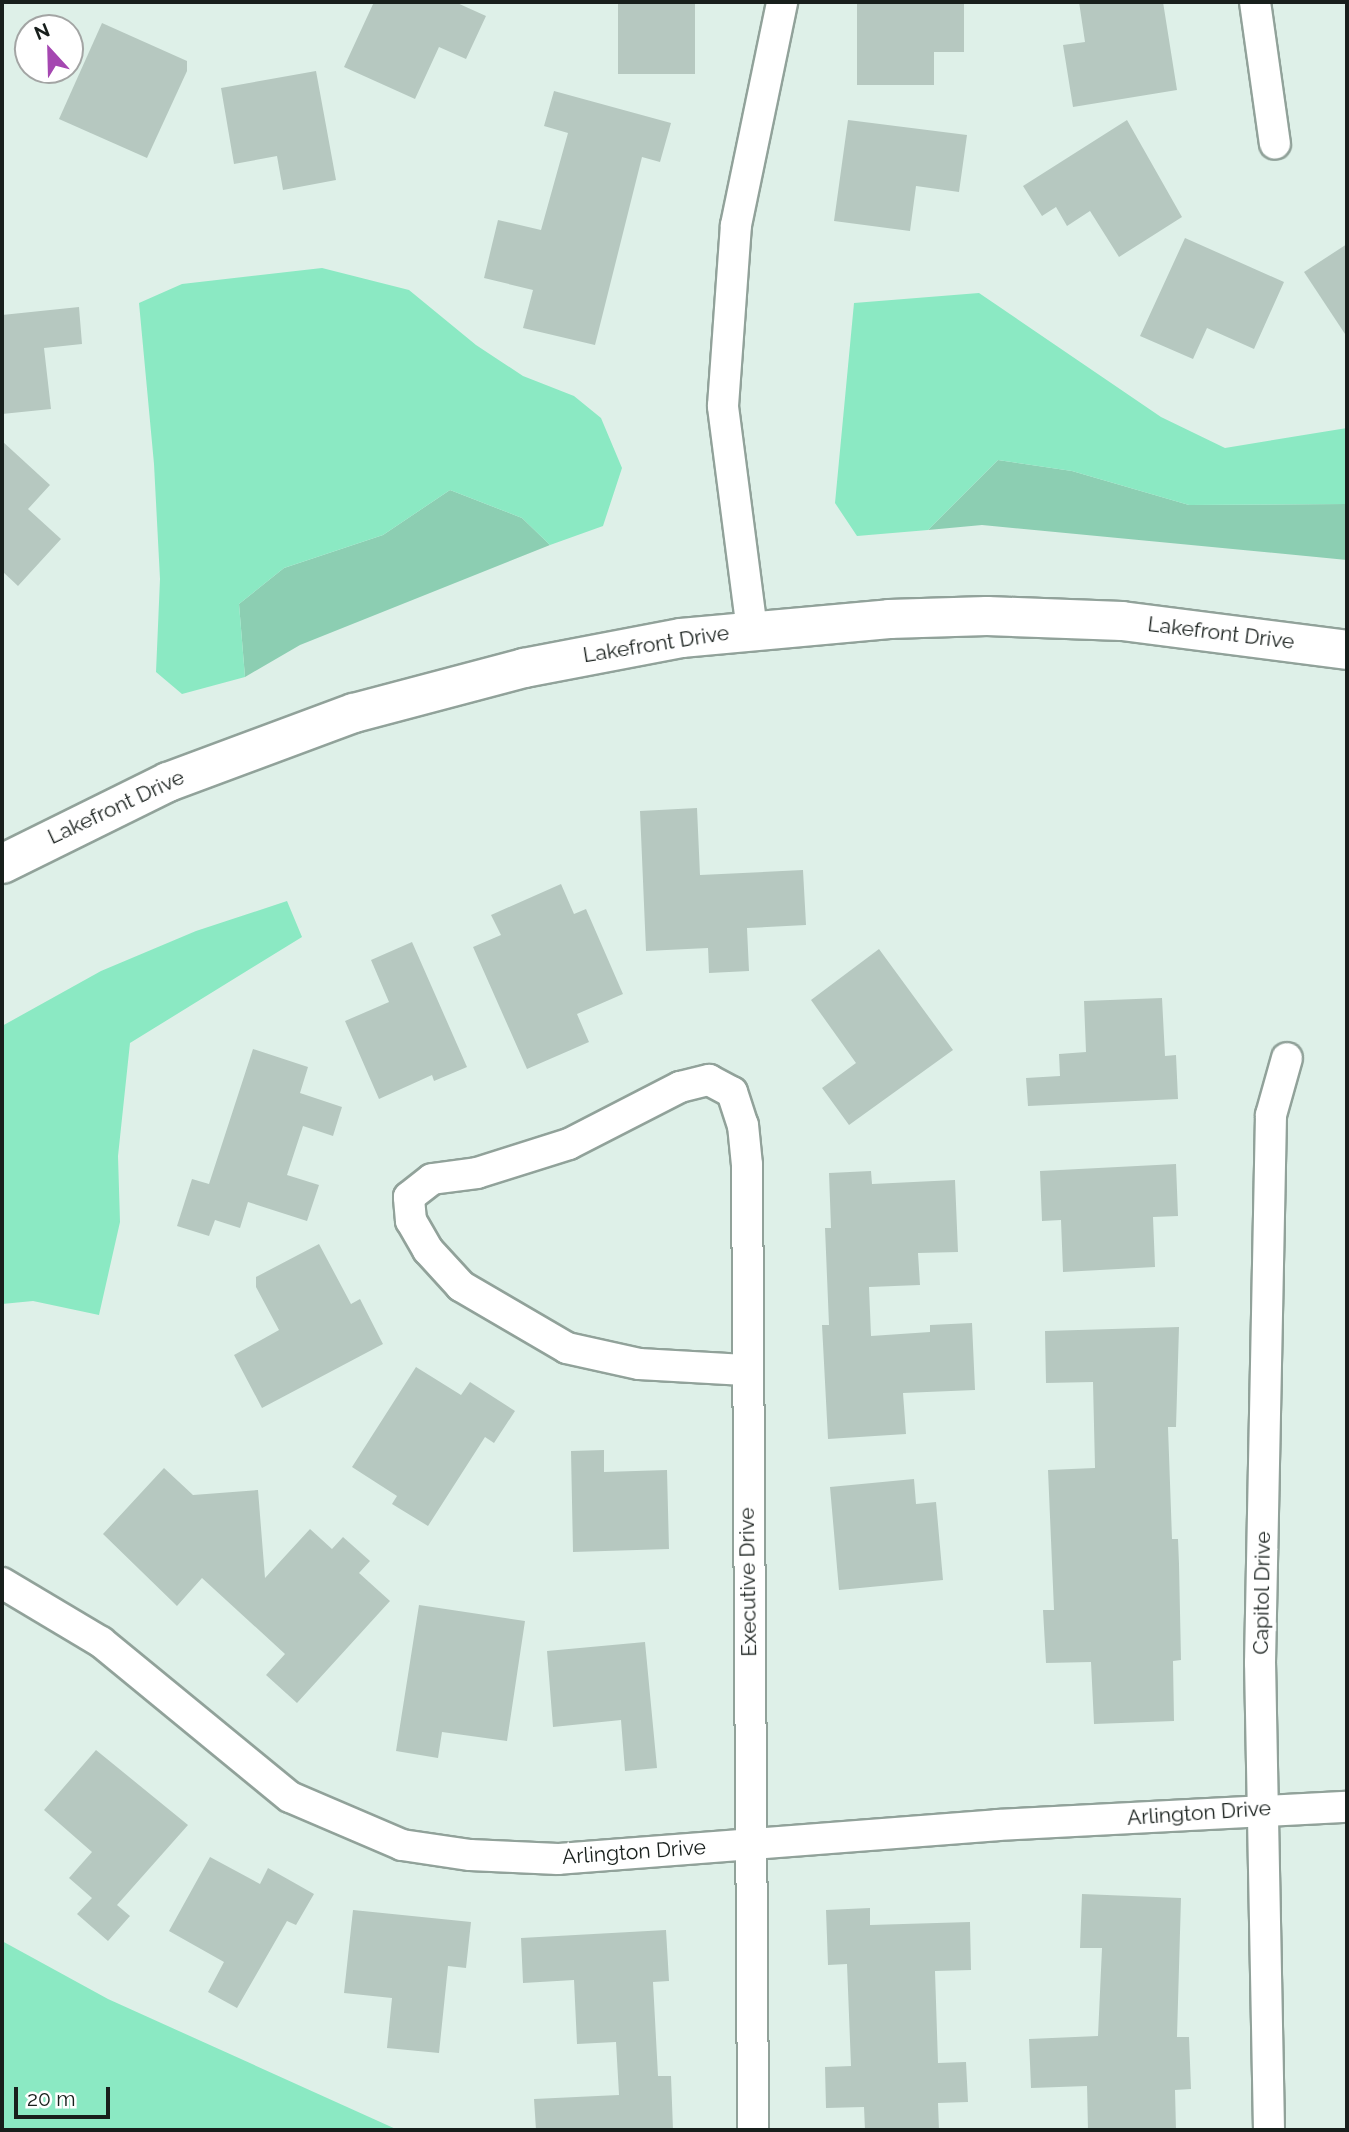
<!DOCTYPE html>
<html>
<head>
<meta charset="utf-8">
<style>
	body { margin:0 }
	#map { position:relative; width:1349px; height:2132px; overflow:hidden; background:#def0e8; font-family:Raleway,sans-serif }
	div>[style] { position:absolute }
	.green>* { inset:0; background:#8cceb2 }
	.water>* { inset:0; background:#8be9c3 }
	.building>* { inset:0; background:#b6c8c0; transform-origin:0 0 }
	.roads { filter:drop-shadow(2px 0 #91a29a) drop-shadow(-2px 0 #91a29a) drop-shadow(0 2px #91a29a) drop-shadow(0 -2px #91a29a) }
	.street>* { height:30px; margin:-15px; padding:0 15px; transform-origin:15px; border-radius:15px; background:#fff }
	.secondary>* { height:38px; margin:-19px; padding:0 19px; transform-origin:19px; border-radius:19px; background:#fff }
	span { translate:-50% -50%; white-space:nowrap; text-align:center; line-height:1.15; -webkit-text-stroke:7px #fff; paint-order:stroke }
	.street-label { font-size:21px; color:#181f1c }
	.frame { position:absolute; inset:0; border:4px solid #181f1c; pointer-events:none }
	.north { position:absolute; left:14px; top:14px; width:70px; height:70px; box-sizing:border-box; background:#fff; border:2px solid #a3a5a4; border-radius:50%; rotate:338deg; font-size:19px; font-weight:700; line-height:28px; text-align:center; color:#181f1c }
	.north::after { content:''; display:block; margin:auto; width:24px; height:32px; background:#a547b1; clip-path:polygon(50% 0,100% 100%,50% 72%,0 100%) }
	.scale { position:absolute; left:14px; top:2087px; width:96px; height:32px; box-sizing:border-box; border:4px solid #181f1c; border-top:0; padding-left:9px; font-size:21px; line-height:24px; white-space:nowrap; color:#181f1c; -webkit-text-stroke:5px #fff; paint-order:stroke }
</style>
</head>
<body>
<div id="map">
	<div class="green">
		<div style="clip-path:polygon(998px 460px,1072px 471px,1189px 505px,1347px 504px,1347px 560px,982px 525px,928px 530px)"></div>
		<div style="clip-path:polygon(450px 490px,522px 518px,550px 545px,300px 645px,245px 677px,239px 604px,284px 568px,383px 535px)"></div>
	</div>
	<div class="water">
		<div style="clip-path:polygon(322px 268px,409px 290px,476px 345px,523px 376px,574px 396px,601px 418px,622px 468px,603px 526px,550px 545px,522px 518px,450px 490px,383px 535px,284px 568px,239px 604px,245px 677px,182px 694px,156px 672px,160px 579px,154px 464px,139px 303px,182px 284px)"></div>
		<div style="clip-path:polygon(979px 293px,1161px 417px,1225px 448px,1347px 428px,1347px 504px,1189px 505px,1072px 471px,998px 460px,928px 530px,857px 536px,835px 503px,854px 303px)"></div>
		<div style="clip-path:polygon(287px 901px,302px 937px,130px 1043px,118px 1156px,120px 1222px,99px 1315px,33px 1301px,2px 1304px,2px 1026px,101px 971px,196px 931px)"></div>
		<div style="clip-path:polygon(2px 1941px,108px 1999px,398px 2130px,6px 2130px,2px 2126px)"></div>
	</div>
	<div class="building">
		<div style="clip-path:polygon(374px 2px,455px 2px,486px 16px,466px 59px,439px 47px,415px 99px,344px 67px)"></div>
		<div style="left:618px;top:2px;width:77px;height:72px"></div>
		<div style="clip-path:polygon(857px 2px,964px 2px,964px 52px,934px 52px,934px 85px,857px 85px)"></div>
		<div style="clip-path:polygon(1079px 2px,1163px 2px,1177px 90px,1073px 107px,1063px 45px,1085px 42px)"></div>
		<div style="clip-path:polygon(102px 23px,187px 61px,187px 71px,147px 158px,59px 119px)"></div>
		<div style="clip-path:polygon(316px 71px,336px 180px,283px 190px,277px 156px,234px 164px,221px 88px)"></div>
		<div style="clip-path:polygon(554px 91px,671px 123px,660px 162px,642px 157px,595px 345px,523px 328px,533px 290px,484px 278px,498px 220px,541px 230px,568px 133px,544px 126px)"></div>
		<div style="clip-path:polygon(848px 120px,967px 135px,959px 192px,916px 186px,910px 231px,834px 221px)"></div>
		<div style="clip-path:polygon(1127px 120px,1182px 217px,1119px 257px,1090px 211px,1067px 226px,1056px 207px,1042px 216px,1023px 186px)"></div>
		<div style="clip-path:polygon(1185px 238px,1284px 282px,1254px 349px,1207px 328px,1193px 359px,1140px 336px)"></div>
		<div style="clip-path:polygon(1347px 244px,1347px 337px,1304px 272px)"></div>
		<div style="clip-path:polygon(79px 307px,82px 344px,44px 348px,51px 409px,2px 414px,2px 315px)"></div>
		<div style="clip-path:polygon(2px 441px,50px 485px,28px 509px,61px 539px,18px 586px,2px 571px)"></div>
		<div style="clip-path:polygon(697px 808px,700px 875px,803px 870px,806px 925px,747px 928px,749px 971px,709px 973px,708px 948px,646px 951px,640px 811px)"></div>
		<div style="clip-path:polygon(561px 884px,574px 914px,586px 909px,623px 994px,577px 1014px,589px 1042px,527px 1069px,473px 947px,501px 935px,491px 915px)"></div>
		<div style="clip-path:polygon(412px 942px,467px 1067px,434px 1081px,432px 1075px,379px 1099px,345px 1021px,389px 1002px,371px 960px)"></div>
		<div style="clip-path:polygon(879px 949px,953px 1050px,849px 1125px,822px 1088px,856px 1063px,811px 1000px)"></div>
		<div style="clip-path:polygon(1162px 998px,1165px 1056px,1176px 1055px,1178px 1099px,1028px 1106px,1026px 1078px,1060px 1076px,1059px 1054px,1086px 1052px,1084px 1001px)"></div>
		<div style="clip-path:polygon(253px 1049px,308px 1067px,300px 1093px,342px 1107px,333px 1136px,303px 1126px,287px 1175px,319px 1185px,307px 1221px,248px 1202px,240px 1228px,215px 1220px,209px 1236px,177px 1226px,192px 1179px,209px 1184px)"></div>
		<div style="clip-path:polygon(1176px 1164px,1178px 1216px,1153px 1217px,1155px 1267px,1063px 1272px,1061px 1220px,1042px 1221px,1040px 1171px)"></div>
		<div style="clip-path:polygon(871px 1171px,872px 1184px,955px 1180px,958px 1252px,918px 1253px,920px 1285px,869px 1287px,871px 1336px,930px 1332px,930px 1325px,972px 1323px,975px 1390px,903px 1393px,906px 1434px,828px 1439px,822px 1325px,829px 1325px,825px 1228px,831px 1228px,829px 1173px)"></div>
		<div style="clip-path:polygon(319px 1244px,351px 1304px,360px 1299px,383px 1344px,262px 1408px,234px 1355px,279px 1330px,256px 1287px,256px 1277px)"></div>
		<div style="clip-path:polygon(1179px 1327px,1176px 1427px,1168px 1427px,1172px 1539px,1178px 1539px,1179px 1564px,1181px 1660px,1173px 1661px,1174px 1721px,1094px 1724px,1091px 1662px,1046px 1663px,1043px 1610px,1054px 1610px,1048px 1470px,1095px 1468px,1093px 1382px,1046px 1383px,1045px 1331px)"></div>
		<div style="clip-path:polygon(416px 1367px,461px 1395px,470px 1382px,515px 1411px,494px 1443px,485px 1437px,428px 1526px,392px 1504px,397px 1496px,352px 1467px)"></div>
		<div style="clip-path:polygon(604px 1450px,604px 1472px,667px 1470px,669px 1549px,573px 1552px,571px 1451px)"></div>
		<div style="clip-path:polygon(164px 1468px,193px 1495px,258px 1490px,265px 1578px,310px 1529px,332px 1549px,343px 1537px,370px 1561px,359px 1573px,390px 1601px,297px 1703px,266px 1675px,285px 1654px,202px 1578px,177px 1606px,103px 1534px)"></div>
		<div style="clip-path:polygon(914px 1479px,916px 1504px,936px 1502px,943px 1580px,839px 1590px,830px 1487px)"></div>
		<div style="clip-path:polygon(419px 1605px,525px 1621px,507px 1741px,442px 1732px,438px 1758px,396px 1751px)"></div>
		<div style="clip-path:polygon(645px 1642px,657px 1768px,625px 1771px,621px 1720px,553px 1727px,547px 1651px)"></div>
		<div style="clip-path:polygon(96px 1750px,188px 1825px,117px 1905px,130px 1916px,108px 1941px,77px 1914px,92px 1898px,69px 1878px,92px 1852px,44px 1810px)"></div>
		<div style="clip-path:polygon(210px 1857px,260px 1884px,268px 1868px,314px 1894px,296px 1925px,287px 1921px,237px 2008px,208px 1992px,224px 1962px,169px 1931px)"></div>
		<div style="clip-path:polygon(1082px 1894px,1181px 1898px,1177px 2037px,1189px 2037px,1191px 2089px,1175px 2090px,1176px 2130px,1088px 2130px,1087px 2086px,1031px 2088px,1029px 2039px,1098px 2036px,1102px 1948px,1080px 1948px)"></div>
		<div style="clip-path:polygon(870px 1908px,870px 1925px,970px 1922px,971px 1970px,935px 1971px,938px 2063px,966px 2062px,968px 2102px,938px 2103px,939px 2130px,865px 2130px,864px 2107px,826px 2108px,825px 2067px,851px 2066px,847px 1964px,828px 1965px,826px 1910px)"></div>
		<div style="clip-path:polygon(353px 1910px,471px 1922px,466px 1968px,448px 1966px,439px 2053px,387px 2048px,392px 1998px,344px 1993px)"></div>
		<div style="clip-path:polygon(666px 1930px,669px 1981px,653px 1982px,658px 2076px,671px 2076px,673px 2130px,536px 2130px,534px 2099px,619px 2095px,616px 2042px,577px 2044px,574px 1980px,523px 1983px,521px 1938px)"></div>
	</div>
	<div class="roads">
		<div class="street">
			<div style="left:1255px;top:2px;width:143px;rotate:82deg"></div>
			<div style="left:752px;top:630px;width:226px;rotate:-97.4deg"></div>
			<div style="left:723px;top:406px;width:181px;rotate:-85.9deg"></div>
			<div style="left:736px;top:225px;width:228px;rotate:-78.3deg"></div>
			<div style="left:745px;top:1370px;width:106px;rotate:-176.8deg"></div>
			<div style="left:639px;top:1364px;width:74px;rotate:-167.5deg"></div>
			<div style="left:567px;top:1348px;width:123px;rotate:-149.7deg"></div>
			<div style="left:461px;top:1286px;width:49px;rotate:-132.5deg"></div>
			<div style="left:428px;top:1250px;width:34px;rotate:-120deg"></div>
			<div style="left:411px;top:1221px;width:24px;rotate:-95deg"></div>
			<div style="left:409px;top:1197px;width:29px;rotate:-38deg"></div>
			<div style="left:432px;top:1179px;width:45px;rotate:-7.6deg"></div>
			<div style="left:477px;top:1173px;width:96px;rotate:-17.5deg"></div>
			<div style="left:569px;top:1144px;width:125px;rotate:-27.2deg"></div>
			<div style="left:680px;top:1087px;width:30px;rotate:-14deg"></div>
			<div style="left:709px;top:1080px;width:26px;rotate:28deg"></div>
			<div style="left:732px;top:1092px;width:35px;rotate:72deg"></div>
			<div style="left:743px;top:1125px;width:40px;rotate:84.3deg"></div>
			<div style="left:747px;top:1165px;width:965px;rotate:89.64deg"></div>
			<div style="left:2px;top:1583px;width:115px;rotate:30.8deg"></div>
			<div style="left:101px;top:1642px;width:244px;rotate:39.4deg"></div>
			<div style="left:290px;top:1797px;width:122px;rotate:23.2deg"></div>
			<div style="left:402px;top:1845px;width:69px;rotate:8.4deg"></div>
			<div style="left:470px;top:1855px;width:88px;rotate:2.6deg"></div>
			<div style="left:558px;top:1859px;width:441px;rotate:-4.4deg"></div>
			<div style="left:998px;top:1825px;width:349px;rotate:-3deg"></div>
			<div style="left:1269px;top:2130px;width:467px;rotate:-91.1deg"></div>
			<div style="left:1260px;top:1663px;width:548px;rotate:-88.85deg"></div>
			<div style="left:1271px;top:1115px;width:59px;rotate:-74.3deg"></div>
		</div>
		<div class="secondary">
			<div style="left:2px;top:864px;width:185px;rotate:-26.3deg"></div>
			<div style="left:168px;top:782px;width:198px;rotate:-20.4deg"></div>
			<div style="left:354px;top:713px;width:176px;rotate:-14.8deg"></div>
			<div style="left:524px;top:668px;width:160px;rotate:-10.8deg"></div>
			<div style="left:681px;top:638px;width:209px;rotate:-5.2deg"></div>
			<div style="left:889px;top:619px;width:98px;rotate:-1.8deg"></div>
			<div style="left:987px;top:616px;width:135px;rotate:2.1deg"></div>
			<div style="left:1122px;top:621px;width:227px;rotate:7.3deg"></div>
		</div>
	</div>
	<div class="street-label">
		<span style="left:1221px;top:633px;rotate:7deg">Lakefront Drive</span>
		<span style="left:656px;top:644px;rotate:-9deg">Lakefront Drive</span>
		<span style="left:116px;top:807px;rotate:-25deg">Lakefront Drive</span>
		<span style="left:748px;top:1582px;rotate:-91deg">Executive Drive</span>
		<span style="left:1262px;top:1593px;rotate:-89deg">Capitol Drive</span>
		<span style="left:1199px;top:1813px;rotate:-4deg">Arlington Drive</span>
		<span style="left:634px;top:1852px;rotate:-4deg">Arlington Drive</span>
	</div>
	<div class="frame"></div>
	<div class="north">N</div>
	<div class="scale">20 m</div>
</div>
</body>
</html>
